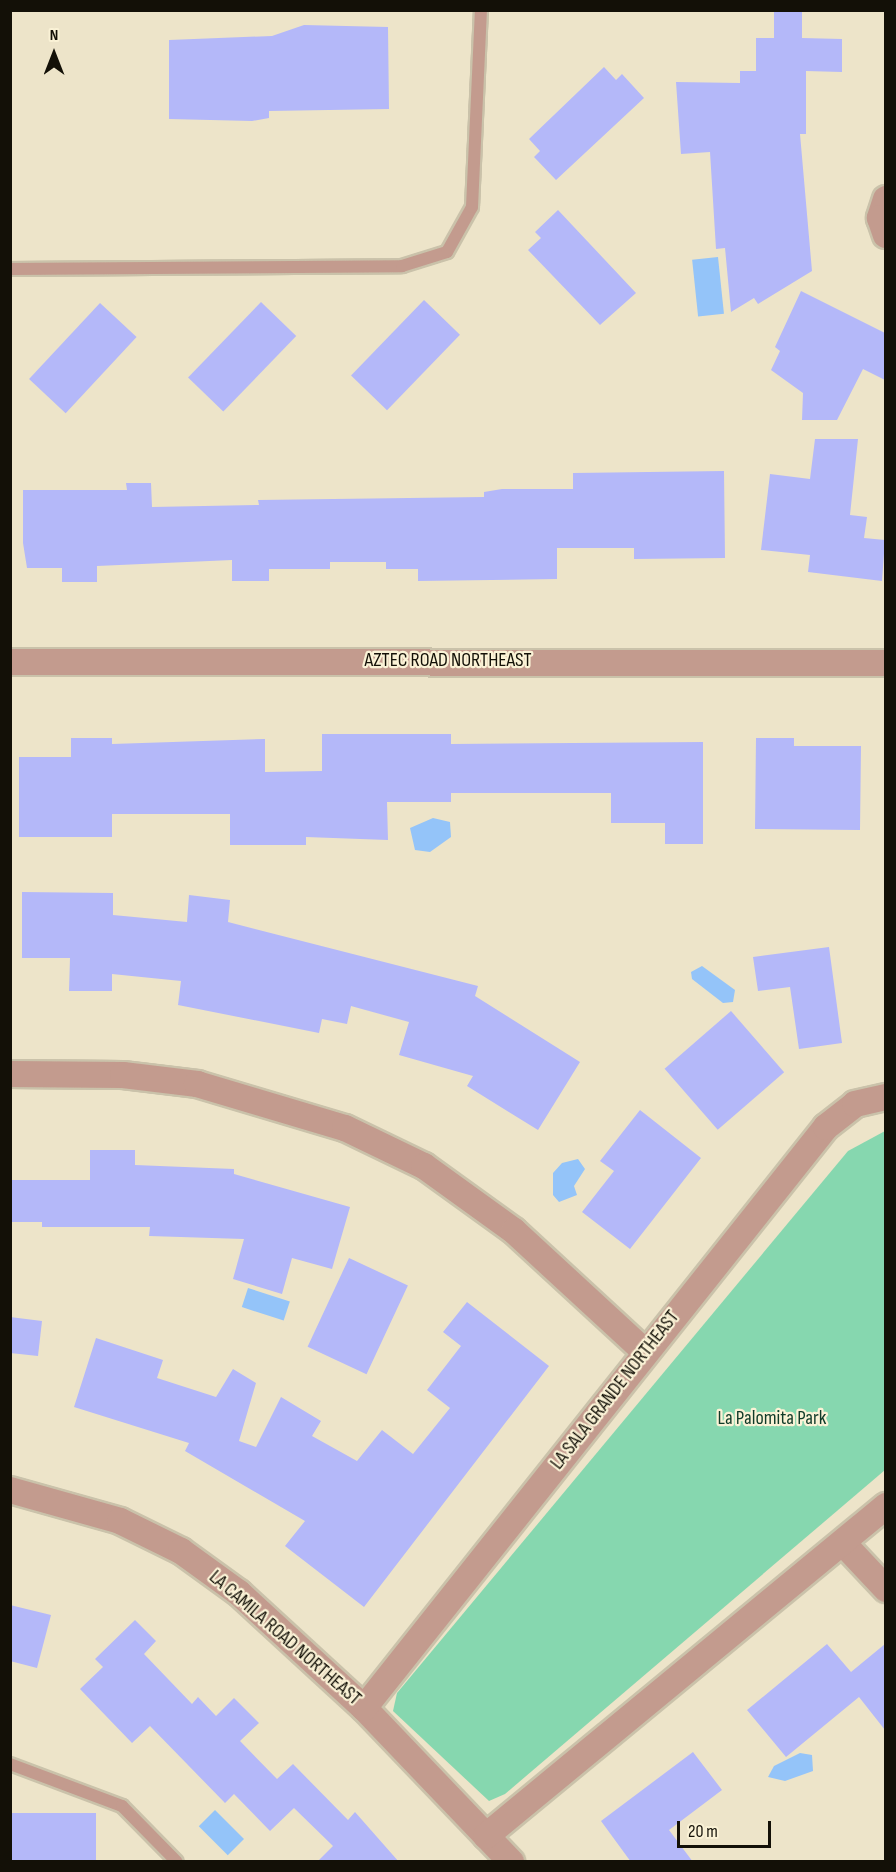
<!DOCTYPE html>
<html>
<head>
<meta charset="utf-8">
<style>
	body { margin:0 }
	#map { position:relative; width:896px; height:1872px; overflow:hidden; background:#ede4c9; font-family:"Sofia Sans Condensed",sans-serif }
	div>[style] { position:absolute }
	.green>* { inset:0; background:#86d7af }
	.water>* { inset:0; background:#94c4f9; transform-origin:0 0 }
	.building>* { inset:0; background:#b4b8f9; transform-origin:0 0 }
	.roads { filter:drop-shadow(2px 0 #cac2aa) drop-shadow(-2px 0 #cac2aa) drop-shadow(0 2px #cac2aa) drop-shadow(0 -2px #cac2aa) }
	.lane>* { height:12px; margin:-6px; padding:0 6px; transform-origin:6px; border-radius:6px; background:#c39b8e }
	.street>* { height:26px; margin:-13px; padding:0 13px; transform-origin:13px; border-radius:13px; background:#c39b8e }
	span { translate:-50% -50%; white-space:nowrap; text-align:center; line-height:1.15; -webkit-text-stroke:4.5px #faf2d6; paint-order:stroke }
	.street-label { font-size:20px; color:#131007 }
	.park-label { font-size:20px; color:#0f3a28 }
	.frame { position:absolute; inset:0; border:12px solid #131007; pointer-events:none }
	.north { position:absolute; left:24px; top:24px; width:60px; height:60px; -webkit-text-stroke:4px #faf2d6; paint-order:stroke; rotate:0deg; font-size:16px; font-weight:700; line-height:24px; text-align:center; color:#131007 }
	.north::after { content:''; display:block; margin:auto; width:21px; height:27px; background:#131007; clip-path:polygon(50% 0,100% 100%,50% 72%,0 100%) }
	.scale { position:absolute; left:677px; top:1821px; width:94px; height:27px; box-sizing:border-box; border:3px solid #131007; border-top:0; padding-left:8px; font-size:18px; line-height:21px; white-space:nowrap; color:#131007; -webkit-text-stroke:4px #faf2d6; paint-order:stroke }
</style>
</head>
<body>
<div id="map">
	<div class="green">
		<div style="clip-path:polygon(885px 1131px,885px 1470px,505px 1794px,489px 1801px,393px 1711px,397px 1693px,848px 1151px)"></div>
	</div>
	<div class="water">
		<div style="left:718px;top:257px;width:57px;height:26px;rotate:84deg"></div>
		<div style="clip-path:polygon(433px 818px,450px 822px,451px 837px,430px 852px,415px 850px,410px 828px)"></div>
		<div style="clip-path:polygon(702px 966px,735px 990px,733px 1002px,723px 1003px,692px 979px,691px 972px)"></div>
		<div style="clip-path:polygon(578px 1159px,585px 1169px,574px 1186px,577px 1195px,559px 1202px,553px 1195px,553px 1173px,562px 1163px)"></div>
		<div style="left:248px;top:1288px;width:44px;height:20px;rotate:18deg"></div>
		<div style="clip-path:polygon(800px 1753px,812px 1755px,813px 1771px,785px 1781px,768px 1777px,774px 1766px)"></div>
		<div style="left:215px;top:1810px;width:41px;height:23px;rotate:45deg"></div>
	</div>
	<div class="building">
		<div style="clip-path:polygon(774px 10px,802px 10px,802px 38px,842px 39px,842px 72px,806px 71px,806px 134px,800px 134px,812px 271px,758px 304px,754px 298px,731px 312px,725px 248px,716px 249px,710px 152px,681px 154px,676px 82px,740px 83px,740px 71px,756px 71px,756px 38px,774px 38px)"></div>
		<div style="clip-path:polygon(304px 25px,388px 27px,389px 109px,269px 111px,269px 118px,252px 121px,169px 119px,169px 40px,272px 36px)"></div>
		<div style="clip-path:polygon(604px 67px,616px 80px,622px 74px,644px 98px,556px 180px,534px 157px,540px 151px,529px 139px)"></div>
		<div style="clip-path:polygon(558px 210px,636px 293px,600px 325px,528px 250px,541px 238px,535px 232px)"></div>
		<div style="clip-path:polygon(801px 291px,885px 333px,885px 380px,863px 369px,837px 420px,802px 420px,803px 393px,771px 370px,780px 351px,775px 347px)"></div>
		<div style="left:424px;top:300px;width:50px;height:105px;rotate:44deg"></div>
		<div style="left:261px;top:302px;width:49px;height:105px;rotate:44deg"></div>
		<div style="left:100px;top:303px;width:50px;height:104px;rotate:43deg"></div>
		<div style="clip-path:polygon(815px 439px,858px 439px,850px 515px,867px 517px,864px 538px,885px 540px,882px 581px,808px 572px,810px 555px,761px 550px,770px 474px,810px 479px)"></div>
		<div style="clip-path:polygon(724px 471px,725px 558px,634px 559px,634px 548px,557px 548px,557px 579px,418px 581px,418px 569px,386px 569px,386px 562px,330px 562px,330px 569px,269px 569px,269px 581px,232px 581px,232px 560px,97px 566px,97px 582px,62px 582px,62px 568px,27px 568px,23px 543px,23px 490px,127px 490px,126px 483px,151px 483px,152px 507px,259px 505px,258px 500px,484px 497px,484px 492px,502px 489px,573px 489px,573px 473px)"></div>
		<div style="clip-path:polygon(322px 734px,451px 734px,451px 744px,703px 742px,703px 844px,665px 844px,665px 823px,611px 823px,611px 793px,451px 793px,451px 802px,387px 802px,388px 840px,306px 837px,306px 845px,230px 845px,230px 814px,112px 814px,112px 837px,19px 837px,19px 757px,71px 757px,71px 738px,112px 738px,112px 744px,265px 739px,265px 772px,322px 771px)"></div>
		<div style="clip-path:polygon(756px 738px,794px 738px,794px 746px,861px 746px,860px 830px,755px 829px)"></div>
		<div style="clip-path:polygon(22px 892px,113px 893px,113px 915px,187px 922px,189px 895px,230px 900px,228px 922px,478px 986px,475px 996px,580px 1062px,538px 1130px,467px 1086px,473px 1076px,399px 1055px,409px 1022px,351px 1006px,347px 1024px,322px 1019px,319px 1033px,178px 1005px,181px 981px,112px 974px,112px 991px,69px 991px,70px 958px,22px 958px)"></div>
		<div style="clip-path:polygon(829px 947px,842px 1043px,799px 1049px,790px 987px,758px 991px,753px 957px)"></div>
		<div style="left:731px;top:1011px;width:81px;height:88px;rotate:49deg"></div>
		<div style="clip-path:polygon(640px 1110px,701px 1158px,630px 1249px,582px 1212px,614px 1171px,600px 1161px)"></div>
		<div style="clip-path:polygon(90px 1150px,135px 1150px,135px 1165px,234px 1169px,234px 1174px,350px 1207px,332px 1269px,292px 1258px,282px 1294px,233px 1279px,244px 1239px,149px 1236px,150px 1227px,42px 1227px,42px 1222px,10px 1222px,10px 1180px,90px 1180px)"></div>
		<div style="left:349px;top:1258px;width:65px;height:98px;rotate:25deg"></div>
		<div style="clip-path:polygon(467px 1302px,549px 1366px,364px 1607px,285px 1546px,305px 1521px,185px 1451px,189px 1443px,74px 1407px,96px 1338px,163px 1360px,157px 1378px,216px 1397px,233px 1369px,256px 1383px,239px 1441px,256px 1447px,281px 1397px,321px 1421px,312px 1436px,357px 1461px,382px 1430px,413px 1454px,450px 1408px,427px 1390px,461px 1346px,443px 1332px)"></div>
		<div style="clip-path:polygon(10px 1317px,42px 1321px,38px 1356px,10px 1353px)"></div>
		<div style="clip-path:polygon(10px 1605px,51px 1615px,37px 1668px,10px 1661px)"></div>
		<div style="clip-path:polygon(135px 1620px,156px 1641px,144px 1654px,192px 1704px,198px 1697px,216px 1716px,234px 1698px,259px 1723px,240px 1741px,277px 1779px,293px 1764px,348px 1820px,355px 1812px,399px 1862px,317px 1862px,333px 1846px,294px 1808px,270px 1831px,234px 1794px,225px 1803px,150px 1726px,132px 1743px,80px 1689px,103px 1667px,95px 1659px)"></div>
		<div style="clip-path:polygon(827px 1644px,851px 1672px,885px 1644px,885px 1730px,859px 1697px,786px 1757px,747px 1710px)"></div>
		<div style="clip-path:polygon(693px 1752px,722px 1790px,669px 1830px,693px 1862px,631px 1862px,601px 1821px)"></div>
		<div style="left:96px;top:1813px;width:49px;height:86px;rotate:90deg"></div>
	</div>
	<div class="roads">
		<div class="lane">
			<div style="left:10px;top:269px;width:392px;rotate:-0.4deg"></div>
			<div style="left:402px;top:266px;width:47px;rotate:-17.3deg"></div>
			<div style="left:447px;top:252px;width:51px;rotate:-60.9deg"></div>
			<div style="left:472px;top:207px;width:197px;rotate:-87.4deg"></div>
			<div style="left:10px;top:1764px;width:120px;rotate:20.6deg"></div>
			<div style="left:122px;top:1806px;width:78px;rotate:45.5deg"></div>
		</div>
		<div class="street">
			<div style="left:886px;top:199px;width:20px;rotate:108deg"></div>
			<div style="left:880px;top:218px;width:18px;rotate:71deg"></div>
			<div style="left:10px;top:662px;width:876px;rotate:0.07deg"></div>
			<div style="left:10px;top:1074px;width:113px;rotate:0.5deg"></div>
			<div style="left:123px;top:1075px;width:75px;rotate:6.9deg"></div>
			<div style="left:197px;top:1084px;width:154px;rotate:16.6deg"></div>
			<div style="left:345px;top:1128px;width:88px;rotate:25.7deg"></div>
			<div style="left:424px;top:1166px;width:111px;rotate:35.8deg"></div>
			<div style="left:514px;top:1231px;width:178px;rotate:42.7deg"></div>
			<div style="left:10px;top:1490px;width:114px;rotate:15.7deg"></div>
			<div style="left:120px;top:1521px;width:68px;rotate:26.2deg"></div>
			<div style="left:181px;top:1551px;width:72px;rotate:35.9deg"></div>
			<div style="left:239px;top:1593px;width:170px;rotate:42.6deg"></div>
			<div style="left:364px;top:1708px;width:213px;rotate:46.3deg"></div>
			<div style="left:843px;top:1543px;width:63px;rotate:46.9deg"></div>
			<div style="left:364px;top:1708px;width:742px;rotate:-51.51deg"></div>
			<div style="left:826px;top:1127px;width:37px;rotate:-38deg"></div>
			<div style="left:855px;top:1104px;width:32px;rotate:-13deg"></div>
			<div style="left:486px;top:1836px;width:519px;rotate:-39.52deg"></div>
		</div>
	</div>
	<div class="street-label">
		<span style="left:448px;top:660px">AZTEC ROAD NORTHEAST</span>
		<span style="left:615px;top:1390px;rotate:-52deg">LA SALA GRANDE NORTHEAST</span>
		<span style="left:285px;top:1638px;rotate:41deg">LA CAMILA ROAD NORTHEAST</span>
	</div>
	<div class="park-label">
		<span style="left:772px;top:1418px">La Palomita Park</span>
	</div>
	<div class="frame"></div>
	<div class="north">N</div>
	<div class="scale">20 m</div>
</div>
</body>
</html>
